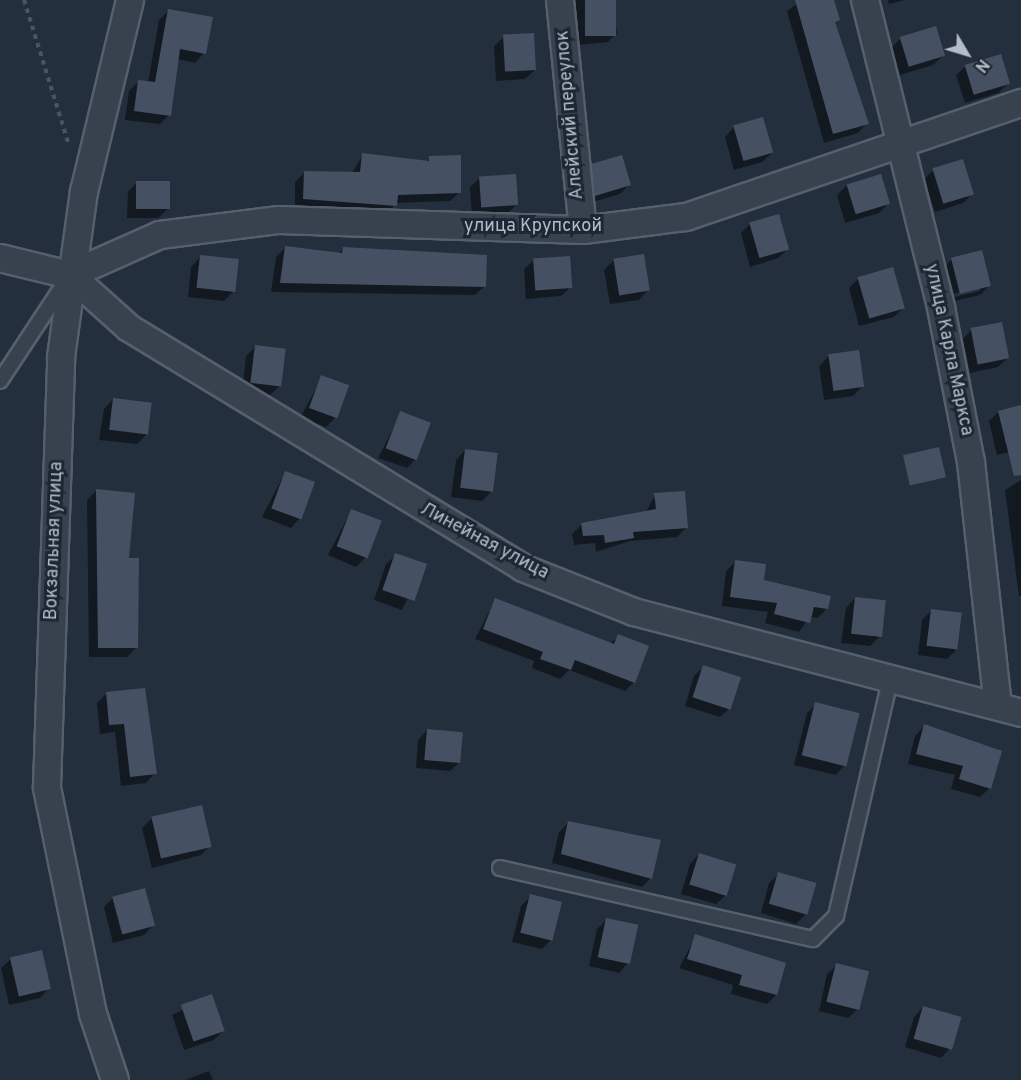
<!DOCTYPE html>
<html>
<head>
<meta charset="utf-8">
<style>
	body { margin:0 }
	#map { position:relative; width:1021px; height:1080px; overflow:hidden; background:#242f3e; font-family:Overpass,sans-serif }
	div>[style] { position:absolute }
	.shadow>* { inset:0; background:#0007 }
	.building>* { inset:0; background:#455162; transform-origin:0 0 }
	.path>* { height:4px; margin-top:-2px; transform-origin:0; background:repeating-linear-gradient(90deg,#44595c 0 4.5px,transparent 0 9px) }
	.roads { filter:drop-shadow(2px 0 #565f6c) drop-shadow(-2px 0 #565f6c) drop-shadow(0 2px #565f6c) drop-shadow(0 -2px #565f6c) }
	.lane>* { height:14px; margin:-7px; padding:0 7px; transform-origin:7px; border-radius:7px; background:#38414e }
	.street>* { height:26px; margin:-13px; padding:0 13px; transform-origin:13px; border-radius:13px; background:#38414e }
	span { translate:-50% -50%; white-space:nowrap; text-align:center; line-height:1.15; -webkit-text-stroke:6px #1d2633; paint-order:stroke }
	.street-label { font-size:18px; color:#b4bcc9 }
	.north { position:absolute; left:937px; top:24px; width:60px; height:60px; -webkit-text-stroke:4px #1d2633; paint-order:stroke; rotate:128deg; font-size:16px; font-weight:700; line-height:24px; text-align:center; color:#b4bcc9 }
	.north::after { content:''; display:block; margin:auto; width:21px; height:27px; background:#b4bcc9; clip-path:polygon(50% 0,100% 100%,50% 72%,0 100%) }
</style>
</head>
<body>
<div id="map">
	<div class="shadow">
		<div style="clip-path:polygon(575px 0,612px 0,617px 33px,608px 42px,579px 45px)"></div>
		<div style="clip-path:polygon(832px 0,834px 24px,867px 123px,858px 133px,824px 143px,787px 11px,802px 0)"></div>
		<div style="clip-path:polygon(888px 0,905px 0,889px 4px)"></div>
		<div style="clip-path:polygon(169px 10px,204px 53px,195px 63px,177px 59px,169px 115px,160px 124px,125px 120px,129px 91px,139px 81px,148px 83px,159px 20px)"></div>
		<div style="clip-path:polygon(504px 37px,535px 70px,525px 79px,496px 81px,494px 46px)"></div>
		<div style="clip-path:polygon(901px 38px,943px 56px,933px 65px,900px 75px,892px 47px)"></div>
		<div style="clip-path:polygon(966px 66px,1008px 84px,998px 93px,965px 103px,956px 75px)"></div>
		<div style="clip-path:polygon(734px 127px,772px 153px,762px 162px,734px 170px,725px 137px)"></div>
		<div style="clip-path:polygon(363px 155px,426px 162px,430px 158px,460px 192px,450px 201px,396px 203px,386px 215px,295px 208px,295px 182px,305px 172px,352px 173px)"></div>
		<div style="clip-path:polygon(592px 166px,629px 185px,620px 194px,586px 204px,583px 175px)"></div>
		<div style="clip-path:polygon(934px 170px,972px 194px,963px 203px,935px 212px,924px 179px)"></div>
		<div style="clip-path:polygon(880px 176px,888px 204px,879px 213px,845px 223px,837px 195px,846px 186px)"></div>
		<div style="clip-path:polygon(480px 178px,516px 205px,507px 214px,472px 216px,470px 187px)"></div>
		<div style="clip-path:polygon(137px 182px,168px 209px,158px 218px,127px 218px,128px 192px)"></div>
		<div style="clip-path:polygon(750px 224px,788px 249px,778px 258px,750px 267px,741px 233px)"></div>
		<div style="clip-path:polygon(285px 248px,338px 254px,343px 249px,485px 286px,475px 295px,271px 292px,276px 257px)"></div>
		<div style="clip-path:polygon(200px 257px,234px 291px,224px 301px,188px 297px,191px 267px)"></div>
		<div style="clip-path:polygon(evenodd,952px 259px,989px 286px,980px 295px,951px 302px,943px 269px,952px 259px,980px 287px,980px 291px,954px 297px,953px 294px,980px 287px)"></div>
		<div style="clip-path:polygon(534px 260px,571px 287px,561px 296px,526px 299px,524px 269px)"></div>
		<div style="clip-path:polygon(614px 260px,648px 290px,639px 300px,610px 304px,604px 270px)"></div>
		<div style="clip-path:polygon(858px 279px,903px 308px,894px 317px,859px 326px,849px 288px)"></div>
		<div style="clip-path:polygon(972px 329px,1008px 358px,998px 367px,970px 373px,963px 339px)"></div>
		<div style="clip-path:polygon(255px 347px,280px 386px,270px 395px,242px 392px,246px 356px)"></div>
		<div style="clip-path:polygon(829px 356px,863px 386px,853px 396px,824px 400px,819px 366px)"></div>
		<div style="clip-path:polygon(322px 377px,335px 418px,326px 427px,300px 418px)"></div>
		<div style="clip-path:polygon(113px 399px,146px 435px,137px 444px,99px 440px,104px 409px)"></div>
		<div style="clip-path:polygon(1021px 406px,1021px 449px,997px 455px,989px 421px,998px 412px)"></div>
		<div style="clip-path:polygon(401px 413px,416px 459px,407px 468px,378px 458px)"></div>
		<div style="clip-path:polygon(465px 450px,491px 492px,482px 501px,451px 497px,456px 460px)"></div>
		<div style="clip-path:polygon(285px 473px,300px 518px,291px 528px,262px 517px)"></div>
		<div style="clip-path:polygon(1021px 480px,1021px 596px,1019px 596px,1005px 490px)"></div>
		<div style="clip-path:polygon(96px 491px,127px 560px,136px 648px,127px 657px,89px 657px,87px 500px)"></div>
		<div style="clip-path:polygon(655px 495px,687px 527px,677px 537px,630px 541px,596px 552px,595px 543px,574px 545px,572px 534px,582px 524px,646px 512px)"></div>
		<div style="clip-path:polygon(351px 511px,366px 557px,356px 567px,328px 555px)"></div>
		<div style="clip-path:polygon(396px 555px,425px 565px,402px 610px,374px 600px,386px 564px)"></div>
		<div style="clip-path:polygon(735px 562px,762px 581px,827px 608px,818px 618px,810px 617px,799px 632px,765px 623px,768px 612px,722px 606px,726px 571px)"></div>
		<div style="clip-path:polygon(855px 598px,879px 637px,870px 646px,841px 643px,846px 608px)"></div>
		<div style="clip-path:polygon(495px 600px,610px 644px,619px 636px,634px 682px,625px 691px,569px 670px,560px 679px,532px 668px,534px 661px,475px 639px)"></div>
		<div style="clip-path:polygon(931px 611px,956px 650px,947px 659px,918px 655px,922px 620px)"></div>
		<div style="clip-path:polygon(703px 667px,730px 708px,720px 717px,685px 706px,694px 676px)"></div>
		<div style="clip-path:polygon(107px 693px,155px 773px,146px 783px,121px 786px,115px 732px,100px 734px,97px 703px)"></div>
		<div style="clip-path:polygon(816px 704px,845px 765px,836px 775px,794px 765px,807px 713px)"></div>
		<div style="clip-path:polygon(924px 726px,990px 788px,980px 797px,951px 789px,955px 775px,908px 764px,915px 736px)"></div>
		<div style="clip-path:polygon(427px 730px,460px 762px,450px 771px,416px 768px,418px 740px)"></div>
		<div style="clip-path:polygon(152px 818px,210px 846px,201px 855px,152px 868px,142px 828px)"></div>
		<div style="clip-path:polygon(568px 823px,651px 878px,642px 887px,552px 863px,559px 832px)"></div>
		<div style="clip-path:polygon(699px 854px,726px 895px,716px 904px,681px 894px,690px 864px)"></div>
		<div style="clip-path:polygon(779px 874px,806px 914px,796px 924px,761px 913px,769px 883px)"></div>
		<div style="clip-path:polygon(531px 896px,551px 940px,542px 949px,512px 942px,521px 906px)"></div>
		<div style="clip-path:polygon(113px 898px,153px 925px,144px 935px,113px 943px,104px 907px)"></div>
		<div style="clip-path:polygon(606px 920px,628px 963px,619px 973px,589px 966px,597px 929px)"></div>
		<div style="clip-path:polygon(696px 936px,776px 995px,767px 1004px,731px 994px,733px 985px,679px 968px)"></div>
		<div style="clip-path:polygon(11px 959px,49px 988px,40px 998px,9px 1005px,1px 968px)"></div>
		<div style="clip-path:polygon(837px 965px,858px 1009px,848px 1018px,819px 1011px,827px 974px)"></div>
		<div style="clip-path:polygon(211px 996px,223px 1031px,214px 1040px,184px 1050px,172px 1015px)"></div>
		<div style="clip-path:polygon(923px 1007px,950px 1048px,941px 1058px,905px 1047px,914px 1017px)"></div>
		<div style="clip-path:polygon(209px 1071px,213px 1080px,185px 1080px)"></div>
	</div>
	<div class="building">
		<div style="left:585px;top:0;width:31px;height:36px"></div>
		<div style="clip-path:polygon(795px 0,834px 0,840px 20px,835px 22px,869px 124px,833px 134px)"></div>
		<div style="clip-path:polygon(168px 9px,213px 17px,206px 54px,180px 49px,171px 116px,134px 111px,138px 80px,155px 82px)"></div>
		<div style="left:936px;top:26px;width:31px;height:38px;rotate:73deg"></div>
		<div style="left:534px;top:33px;width:37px;height:31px;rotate:87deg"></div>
		<div style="left:1001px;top:54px;width:31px;height:38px;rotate:73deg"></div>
		<div style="left:763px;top:117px;width:37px;height:31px;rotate:74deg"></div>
		<div style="clip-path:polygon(362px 153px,429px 161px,429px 156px,461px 155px,461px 193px,398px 195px,397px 206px,303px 199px,304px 171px,360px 172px)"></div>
		<div style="clip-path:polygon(622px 155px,631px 185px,595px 196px,591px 164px)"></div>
		<div style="left:963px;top:159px;width:37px;height:32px;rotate:73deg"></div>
		<div style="left:516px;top:174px;width:31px;height:37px;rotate:86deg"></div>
		<div style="left:881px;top:174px;width:31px;height:36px;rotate:73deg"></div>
		<div style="left:136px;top:181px;width:34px;height:28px"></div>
		<div style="left:779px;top:214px;width:37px;height:31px;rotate:74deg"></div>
		<div style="clip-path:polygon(285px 246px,342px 253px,343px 247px,487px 255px,486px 287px,280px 283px)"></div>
		<div style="left:982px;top:250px;width:37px;height:32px;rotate:76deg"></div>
		<div style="left:644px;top:254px;width:37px;height:31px;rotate:81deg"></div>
		<div style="left:200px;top:255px;width:39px;height:33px;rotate:6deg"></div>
		<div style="left:570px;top:256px;width:32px;height:37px;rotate:86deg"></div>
		<div style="left:893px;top:267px;width:43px;height:37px;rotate:74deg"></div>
		<div style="left:1002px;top:322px;width:37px;height:32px;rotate:79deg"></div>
		<div style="left:255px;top:345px;width:31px;height:38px;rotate:7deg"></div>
		<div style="left:859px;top:350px;width:37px;height:31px;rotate:82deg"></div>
		<div style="left:321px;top:375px;width:30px;height:35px;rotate:20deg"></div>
		<div style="left:113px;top:398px;width:39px;height:32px;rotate:7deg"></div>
		<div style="clip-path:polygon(1021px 405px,1021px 475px,1014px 476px,998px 411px)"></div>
		<div style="left:400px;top:411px;width:33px;height:40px;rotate:21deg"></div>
		<div style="left:939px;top:447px;width:31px;height:37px;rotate:77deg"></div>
		<div style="left:465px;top:449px;width:33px;height:39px;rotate:7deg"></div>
		<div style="left:285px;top:471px;width:32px;height:40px;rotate:20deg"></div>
		<div style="clip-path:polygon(96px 489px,135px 493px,129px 558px,139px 558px,138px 648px,98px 648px)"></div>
		<div style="clip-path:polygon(685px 491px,688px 528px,633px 532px,634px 538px,605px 543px,604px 535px,583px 536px,581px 523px,656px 509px,654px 493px)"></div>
		<div style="left:351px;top:509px;width:33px;height:40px;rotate:21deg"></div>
		<div style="left:395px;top:553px;width:34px;height:39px;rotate:19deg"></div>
		<div style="clip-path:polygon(735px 560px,766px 564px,764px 580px,831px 596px,828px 609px,814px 607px,810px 623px,774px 614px,777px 603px,730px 597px)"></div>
		<div style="left:855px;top:597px;width:31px;height:37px;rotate:6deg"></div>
		<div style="clip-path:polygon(495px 598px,614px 644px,618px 634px,649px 646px,635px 683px,575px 660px,571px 670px,540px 659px,543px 652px,483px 629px)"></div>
		<div style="left:931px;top:609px;width:31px;height:37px;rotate:7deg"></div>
		<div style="left:703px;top:665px;width:40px;height:34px;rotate:18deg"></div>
		<div style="clip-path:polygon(145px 688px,157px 774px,130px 777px,124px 724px,109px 725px,106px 692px)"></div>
		<div style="left:815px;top:702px;width:46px;height:55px;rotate:14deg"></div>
		<div style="clip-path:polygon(924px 724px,1002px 751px,991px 789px,959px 779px,963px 766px,916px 754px)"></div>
		<div style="left:427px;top:729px;width:36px;height:31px;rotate:5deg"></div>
		<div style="left:202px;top:805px;width:43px;height:52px;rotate:77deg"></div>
		<div style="clip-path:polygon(568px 821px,661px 840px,652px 879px,561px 854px)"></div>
		<div style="left:699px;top:853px;width:39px;height:33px;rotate:17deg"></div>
		<div style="left:778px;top:872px;width:40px;height:33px;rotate:16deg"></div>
		<div style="left:145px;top:888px;width:39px;height:34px;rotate:75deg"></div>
		<div style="left:530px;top:894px;width:33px;height:40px;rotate:14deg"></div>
		<div style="left:606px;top:918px;width:33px;height:40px;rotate:12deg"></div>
		<div style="clip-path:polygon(695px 934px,786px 963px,777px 995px,739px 985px,742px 975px,687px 959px)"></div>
		<div style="left:42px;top:950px;width:40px;height:33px;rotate:77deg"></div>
		<div style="left:836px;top:963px;width:34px;height:40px;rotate:14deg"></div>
		<div style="left:212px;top:994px;width:39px;height:33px;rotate:71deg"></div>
		<div style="left:923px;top:1006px;width:40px;height:34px;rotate:16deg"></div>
	</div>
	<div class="path">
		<div style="left:24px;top:0;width:152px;rotate:72.8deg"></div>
	</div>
	<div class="roads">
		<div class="lane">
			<div style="left:0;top:381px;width:120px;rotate:-56.6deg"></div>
			<div style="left:500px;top:868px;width:321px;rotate:12.8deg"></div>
			<div style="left:813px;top:939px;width:33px;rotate:-45deg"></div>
			<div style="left:836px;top:916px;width:241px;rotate:-77.1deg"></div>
		</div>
		<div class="street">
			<div style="left:560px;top:0;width:231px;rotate:84.3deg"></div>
			<div style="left:865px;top:0;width:317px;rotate:76.1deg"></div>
			<div style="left:941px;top:308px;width:157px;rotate:79deg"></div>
			<div style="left:971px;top:462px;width:245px;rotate:83.7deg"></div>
			<div style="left:0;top:258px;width:72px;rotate:13.7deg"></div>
			<div style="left:70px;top:275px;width:79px;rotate:41.9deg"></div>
			<div style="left:129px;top:328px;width:461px;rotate:31.3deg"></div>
			<div style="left:523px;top:568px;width:119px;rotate:21.6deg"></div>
			<div style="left:634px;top:612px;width:400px;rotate:14.6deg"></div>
			<div style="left:70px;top:275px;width:98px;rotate:-24deg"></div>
			<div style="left:160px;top:235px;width:120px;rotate:-7.2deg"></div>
			<div style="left:279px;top:220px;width:304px;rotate:1.9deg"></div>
			<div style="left:583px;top:230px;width:104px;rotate:-7.2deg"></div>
			<div style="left:686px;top:217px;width:354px;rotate:-18.8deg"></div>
			<div style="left:115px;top:1080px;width:70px;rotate:-108.4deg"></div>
			<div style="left:93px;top:1014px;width:232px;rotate:-101.5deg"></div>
			<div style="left:47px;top:787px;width:430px;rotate:-88.1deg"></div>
			<div style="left:61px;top:357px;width:167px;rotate:-82.1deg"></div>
			<div style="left:84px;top:192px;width:197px;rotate:-76.5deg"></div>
		</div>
	</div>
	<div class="street-label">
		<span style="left:571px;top:115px;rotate:-95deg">Алейский переулок</span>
		<span style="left:533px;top:227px">улица Крупской</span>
		<span style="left:948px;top:350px;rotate:78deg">улица Карла Маркса</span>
		<span style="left:55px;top:541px;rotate:-88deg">Вокзальная улица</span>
		<span style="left:484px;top:542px;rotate:28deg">Линейная улица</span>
	</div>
	<div class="north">N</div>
</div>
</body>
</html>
